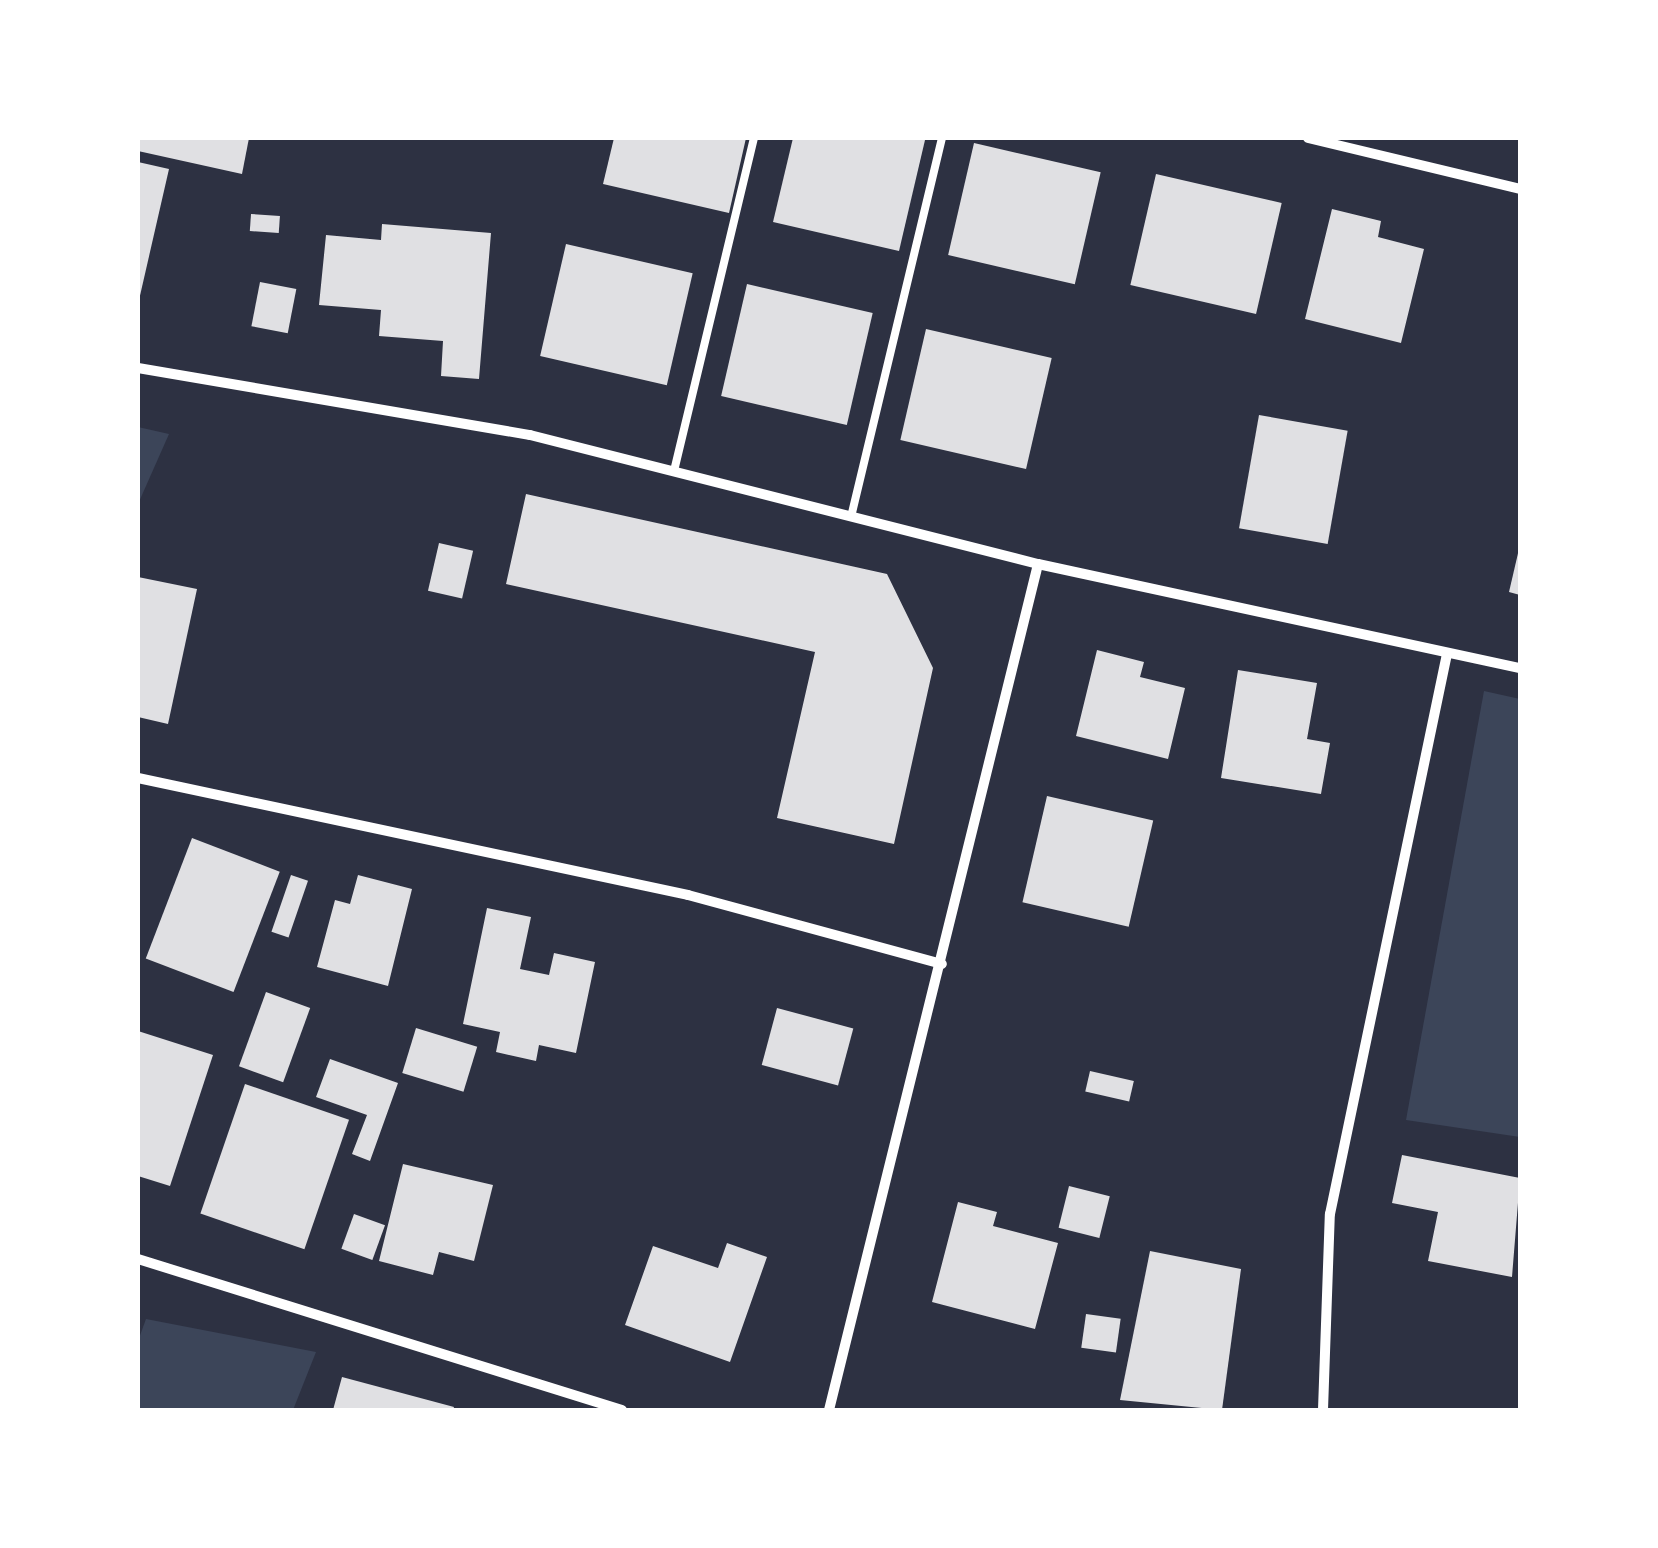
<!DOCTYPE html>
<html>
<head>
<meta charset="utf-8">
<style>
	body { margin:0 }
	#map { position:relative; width:1658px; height:1548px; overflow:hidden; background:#2d3142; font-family:"Archivo Narrow",sans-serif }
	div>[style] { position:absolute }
	.green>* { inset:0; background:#3c4559 }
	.building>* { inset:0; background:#e0e0e3; transform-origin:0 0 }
	.service>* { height:8px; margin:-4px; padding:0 4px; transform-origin:4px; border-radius:4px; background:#fff }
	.minor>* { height:10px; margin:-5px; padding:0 5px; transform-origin:5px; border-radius:5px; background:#fff }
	span { translate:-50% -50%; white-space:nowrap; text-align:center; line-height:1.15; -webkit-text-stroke:8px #fff; paint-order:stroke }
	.frame { position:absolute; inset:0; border:140px solid #fff; pointer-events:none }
</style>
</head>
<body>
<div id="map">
	<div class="green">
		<div style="clip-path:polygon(138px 427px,169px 434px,138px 504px)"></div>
		<div style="clip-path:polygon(1484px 691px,1520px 699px,1520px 1137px,1406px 1120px)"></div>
		<div style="clip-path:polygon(146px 1319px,316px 1352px,293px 1410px,138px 1410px,138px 1341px)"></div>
	</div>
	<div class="building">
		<div style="clip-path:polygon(138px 138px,249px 138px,242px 174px,138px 151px)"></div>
		<div style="clip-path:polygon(614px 138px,746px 138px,729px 213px,603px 184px)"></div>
		<div style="clip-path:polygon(793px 138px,925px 140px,899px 251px,773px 222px)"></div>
		<div style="left:974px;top:143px;width:130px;height:115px;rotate:13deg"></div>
		<div style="clip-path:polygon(138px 162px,169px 169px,139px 300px,138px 300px)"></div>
		<div style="left:1156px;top:174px;width:129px;height:114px;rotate:13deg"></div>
		<div style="clip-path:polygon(1332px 209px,1381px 221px,1378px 237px,1424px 249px,1401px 343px,1305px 319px)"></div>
		<div style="left:251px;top:214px;width:29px;height:17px;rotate:4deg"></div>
		<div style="clip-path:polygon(382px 224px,491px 233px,479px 379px,441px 376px,443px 341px,379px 336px,381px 310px,319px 305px,326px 235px,381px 240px)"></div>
		<div style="left:566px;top:244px;width:130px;height:115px;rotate:13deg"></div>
		<div style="left:260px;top:282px;width:37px;height:45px;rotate:11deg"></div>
		<div style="left:747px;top:284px;width:129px;height:115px;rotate:13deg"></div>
		<div style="left:926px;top:329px;width:129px;height:114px;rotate:13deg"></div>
		<div style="left:1259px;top:415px;width:90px;height:115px;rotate:10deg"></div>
		<div style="clip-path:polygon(526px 494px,887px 574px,933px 668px,894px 844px,777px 818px,815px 652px,506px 584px)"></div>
		<div style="left:439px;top:543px;width:35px;height:49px;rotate:13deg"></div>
		<div style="clip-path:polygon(1519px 549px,1520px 549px,1520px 595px,1509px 592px)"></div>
		<div style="clip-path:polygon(138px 577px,197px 589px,168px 724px,138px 717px)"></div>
		<div style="clip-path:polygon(1097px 650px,1144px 662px,1140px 677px,1185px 688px,1168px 759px,1076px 736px)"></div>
		<div style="clip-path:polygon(1238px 670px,1317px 683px,1307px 739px,1330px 743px,1321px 794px,1221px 778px)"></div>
		<div style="left:1047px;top:796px;width:109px;height:109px;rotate:13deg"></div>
		<div style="left:192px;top:838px;width:94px;height:129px;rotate:21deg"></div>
		<div style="left:291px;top:875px;width:18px;height:60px;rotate:19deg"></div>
		<div style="clip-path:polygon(358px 875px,412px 889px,388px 986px,317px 967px,335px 900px,350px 904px)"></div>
		<div style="clip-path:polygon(487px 908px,531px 917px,520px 969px,549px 975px,554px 953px,595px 962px,576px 1053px,539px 1045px,536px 1061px,496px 1052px,500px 1032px,463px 1024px)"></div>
		<div style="left:266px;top:992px;width:47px;height:79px;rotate:20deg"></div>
		<div style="left:777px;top:1008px;width:79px;height:59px;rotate:15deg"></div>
		<div style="left:416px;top:1028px;width:64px;height:47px;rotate:17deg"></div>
		<div style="clip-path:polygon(138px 1031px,213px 1055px,170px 1186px,138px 1176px)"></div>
		<div style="clip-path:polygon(330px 1059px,398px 1083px,370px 1161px,352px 1154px,367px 1115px,316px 1097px)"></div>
		<div style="left:1090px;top:1071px;width:45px;height:21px;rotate:13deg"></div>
		<div style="left:245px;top:1084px;width:110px;height:137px;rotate:19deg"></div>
		<div style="clip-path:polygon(1402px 1155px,1520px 1178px,1512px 1277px,1428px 1261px,1438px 1212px,1392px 1203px)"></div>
		<div style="clip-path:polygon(403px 1164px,493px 1185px,474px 1261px,439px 1252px,433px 1275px,379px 1261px)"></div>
		<div style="left:1069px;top:1186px;width:42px;height:43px;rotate:14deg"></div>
		<div style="clip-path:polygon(958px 1202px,997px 1212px,993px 1226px,1058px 1243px,1035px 1329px,932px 1302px)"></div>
		<div style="left:354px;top:1214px;width:33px;height:37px;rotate:20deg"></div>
		<div style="clip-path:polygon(727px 1243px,767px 1257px,730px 1362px,625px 1325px,653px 1246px,718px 1268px)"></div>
		<div style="clip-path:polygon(1150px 1251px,1241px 1269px,1222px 1410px,1120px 1400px)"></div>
		<div style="left:1086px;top:1314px;width:35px;height:34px;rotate:8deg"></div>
		<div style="clip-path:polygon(342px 1377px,454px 1407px,453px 1410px,333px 1410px)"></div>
	</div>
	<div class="service">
		<div style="left:674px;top:471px;width:342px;rotate:-76.5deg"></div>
		<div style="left:851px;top:517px;width:390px;rotate:-76.5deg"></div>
	</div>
	<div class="minor">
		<div style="left:1308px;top:138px;width:218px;rotate:13.5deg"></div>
		<div style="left:138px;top:368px;width:398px;rotate:9.7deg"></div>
		<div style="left:530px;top:435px;width:524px;rotate:14.25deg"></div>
		<div style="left:1038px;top:564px;width:493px;rotate:12.2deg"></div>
		<div style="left:138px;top:778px;width:562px;rotate:12.01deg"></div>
		<div style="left:688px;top:895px;width:263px;rotate:15.2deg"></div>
		<div style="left:138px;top:1259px;width:507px;rotate:17.33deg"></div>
		<div style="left:829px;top:1410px;width:871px;rotate:-76.12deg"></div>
		<div style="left:1323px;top:1410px;width:196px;rotate:-88deg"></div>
		<div style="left:1330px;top:1214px;width:572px;rotate:-78.2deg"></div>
	</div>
	<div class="frame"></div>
</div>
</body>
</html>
